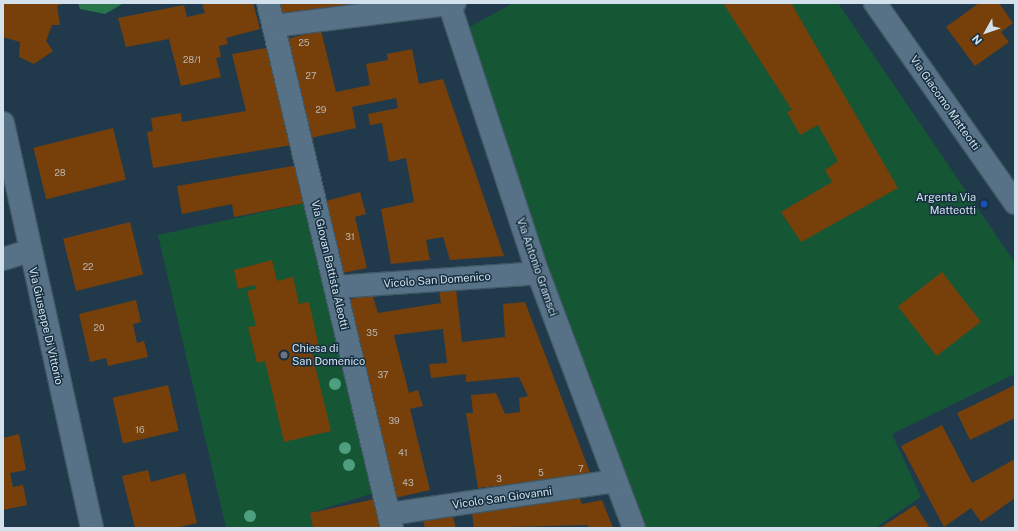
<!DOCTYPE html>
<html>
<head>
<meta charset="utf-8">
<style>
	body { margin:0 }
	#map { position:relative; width:1018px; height:531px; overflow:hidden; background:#203a4c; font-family:"Public Sans",sans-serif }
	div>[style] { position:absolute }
	.green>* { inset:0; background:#155635 }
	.forest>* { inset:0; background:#28744b }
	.building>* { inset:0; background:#773f09; transform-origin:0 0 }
	.roads { filter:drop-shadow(1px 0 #405765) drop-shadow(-1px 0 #405765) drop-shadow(0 1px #405765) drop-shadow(0 -1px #405765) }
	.minor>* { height:22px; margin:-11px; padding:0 11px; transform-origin:11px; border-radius:11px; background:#577286 }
	.tertiary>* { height:22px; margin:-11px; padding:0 11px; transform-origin:11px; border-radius:11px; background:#577286 }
	.trees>* { width:12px; height:12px; margin:-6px; border-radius:50%; background:#4d9f7f }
	.dots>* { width:11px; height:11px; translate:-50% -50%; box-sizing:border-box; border:2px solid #163041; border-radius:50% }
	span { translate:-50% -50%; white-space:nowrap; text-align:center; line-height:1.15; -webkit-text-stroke:3px #163041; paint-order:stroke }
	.number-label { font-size:9px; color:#bbb8b3 }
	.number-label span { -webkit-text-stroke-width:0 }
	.street-label { font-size:11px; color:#d2e1ec }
	.poi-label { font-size:11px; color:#d2e1ec }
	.right { translate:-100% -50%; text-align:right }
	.left { translate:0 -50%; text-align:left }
	.frame { position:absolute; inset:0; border:4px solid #d2e1ec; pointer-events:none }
	.north { position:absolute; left:966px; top:12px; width:40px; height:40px; -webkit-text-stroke:3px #163041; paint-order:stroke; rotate:230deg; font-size:11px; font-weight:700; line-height:16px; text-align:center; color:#d2e1ec }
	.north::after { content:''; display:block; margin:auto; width:14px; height:18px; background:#d2e1ec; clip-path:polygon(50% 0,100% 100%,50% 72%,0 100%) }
</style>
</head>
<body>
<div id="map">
	<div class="green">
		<div style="clip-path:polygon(513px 3px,838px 3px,1015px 263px,1015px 374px,892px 434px,921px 497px,875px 528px,642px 528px,547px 272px,466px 29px)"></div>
		<div style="clip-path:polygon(305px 203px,383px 490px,310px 513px,313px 528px,226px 528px,158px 235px)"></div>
	</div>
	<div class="forest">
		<div style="clip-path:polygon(78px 3px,124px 3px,105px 14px,80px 9px)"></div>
	</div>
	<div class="building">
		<div style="clip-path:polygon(3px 3px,64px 3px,57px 6px,60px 25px,52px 25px,46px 41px,53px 51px,34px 64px,19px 57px,20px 42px,3px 37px)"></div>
		<div style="clip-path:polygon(202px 3px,253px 3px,257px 18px,260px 29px,226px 38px,228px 44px,219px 46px,221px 57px,216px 58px,221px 77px,181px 86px,169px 39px,126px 47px,118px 18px,184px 5px,187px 17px,205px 13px)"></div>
		<div style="clip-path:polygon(276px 3px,365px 3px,365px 4px,279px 13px)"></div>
		<div style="clip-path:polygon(723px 3px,791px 3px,898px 188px,801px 242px,781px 212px,832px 182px,825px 170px,838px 161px,818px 125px,800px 135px,787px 112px,792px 110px)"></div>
		<div style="clip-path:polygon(979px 3px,999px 3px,1013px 23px,1001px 32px,1009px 42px,975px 66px,946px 27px)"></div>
		<div style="clip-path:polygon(321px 30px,336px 92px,370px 85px,366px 64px,388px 60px,387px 54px,412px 49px,419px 84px,443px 79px,504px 256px,450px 260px,443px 237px,426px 240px,430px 260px,391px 264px,381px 209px,414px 202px,406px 158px,389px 162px,382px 123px,370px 125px,368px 114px,398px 108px,396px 98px,352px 107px,356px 128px,310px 138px,287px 39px)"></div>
		<div style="clip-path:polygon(266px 48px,292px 145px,153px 168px,147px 132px,153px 131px,151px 118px,181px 113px,182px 122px,246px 111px,232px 54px)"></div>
		<div style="left:113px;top:128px;width:53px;height:82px;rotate:76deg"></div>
		<div style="clip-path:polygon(298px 165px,305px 203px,234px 217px,232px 204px,182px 214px,177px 186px)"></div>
		<div style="clip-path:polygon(360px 192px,366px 214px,355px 217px,367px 268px,343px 273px,326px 201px)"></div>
		<div style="left:130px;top:222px;width:54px;height:69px;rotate:76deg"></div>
		<div style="clip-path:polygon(272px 260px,277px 281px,293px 277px,299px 304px,309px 302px,319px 347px,311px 349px,331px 431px,284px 442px,265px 361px,257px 363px,248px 327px,256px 326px,247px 291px,256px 289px,255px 285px,238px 289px,234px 270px)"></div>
		<div style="left:942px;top:272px;width:63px;height:56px;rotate:52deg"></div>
		<div style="clip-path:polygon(456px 289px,462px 342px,505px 337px,503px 304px,525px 302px,591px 475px,478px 488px,466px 413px,473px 413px,471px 395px,496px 393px,505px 414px,520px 412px,519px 398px,528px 396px,519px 377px,466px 382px,466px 374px,431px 378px,429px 364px,447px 363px,443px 329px,394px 335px,409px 393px,418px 390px,423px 406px,410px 409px,430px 490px,395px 498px,347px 300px,372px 294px,378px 313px,441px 303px,439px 291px)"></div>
		<div style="clip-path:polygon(136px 300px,141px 322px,133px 324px,137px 343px,144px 341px,148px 357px,108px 366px,106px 358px,90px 362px,79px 314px)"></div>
		<div style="left:168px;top:385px;width:47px;height:57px;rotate:77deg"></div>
		<div style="clip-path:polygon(1015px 385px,1015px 418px,970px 440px,957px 413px)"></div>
		<div style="clip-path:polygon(942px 425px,972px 483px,1015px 459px,1015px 498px,981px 522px,971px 508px,944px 527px,901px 446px)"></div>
		<div style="clip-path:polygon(19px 434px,26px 470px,10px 473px,13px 487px,23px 485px,27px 505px,3px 510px,3px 438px)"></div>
		<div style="clip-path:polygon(148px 470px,151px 482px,185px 473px,197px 523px,175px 528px,135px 528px,122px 476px)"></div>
		<div style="clip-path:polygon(579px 497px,582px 504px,602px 500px,613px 528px,589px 528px,588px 525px,474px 528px,472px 513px)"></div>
		<div style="clip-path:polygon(375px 499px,381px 528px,313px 528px,310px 513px)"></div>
		<div style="clip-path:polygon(915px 505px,930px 528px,880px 528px)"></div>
		<div style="clip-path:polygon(451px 510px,456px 528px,425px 528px,422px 517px)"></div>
	</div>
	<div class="roads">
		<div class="minor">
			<div style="left:268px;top:3px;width:539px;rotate:76.71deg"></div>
			<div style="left:449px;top:3px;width:284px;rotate:71.8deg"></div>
			<div style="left:538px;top:273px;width:272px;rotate:69.4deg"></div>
			<div style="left:274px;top:26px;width:182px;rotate:-7.2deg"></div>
			<div style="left:3px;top:123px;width:415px;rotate:77.6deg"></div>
			<div style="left:3px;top:259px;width:27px;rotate:-17deg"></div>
			<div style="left:335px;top:287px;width:203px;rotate:-3.9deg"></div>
			<div style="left:389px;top:514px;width:229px;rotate:-8.3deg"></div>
		</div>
		<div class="tertiary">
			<div style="left:875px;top:3px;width:244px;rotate:55deg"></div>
		</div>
	</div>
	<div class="trees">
		<div style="left:335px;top:384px"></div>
		<div style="left:345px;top:448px"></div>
		<div style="left:349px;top:465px"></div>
		<div style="left:250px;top:516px"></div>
	</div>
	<div class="dots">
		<div style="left:984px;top:204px;background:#1a4fb4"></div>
		<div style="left:284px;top:355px;background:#6b7280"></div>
	</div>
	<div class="number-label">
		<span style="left:304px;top:43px">25</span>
		<span style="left:192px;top:60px">28/1</span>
		<span style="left:311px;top:76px">27</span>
		<span style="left:321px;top:110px">29</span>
		<span style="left:60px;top:173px">28</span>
		<span style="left:350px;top:237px">31</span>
		<span style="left:88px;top:267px">22</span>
		<span style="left:99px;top:328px">20</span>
		<span style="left:372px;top:333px">35</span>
		<span style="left:383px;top:375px">37</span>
		<span style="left:394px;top:421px">39</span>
		<span style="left:140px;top:430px">16</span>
		<span style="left:403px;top:453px">41</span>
		<span style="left:581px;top:469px">7</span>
		<span style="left:541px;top:473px">5</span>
		<span style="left:499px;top:479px">3</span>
		<span style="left:408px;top:483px">43</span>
	</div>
	<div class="street-label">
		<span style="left:945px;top:103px;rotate:55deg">Via Giacomo Matteotti</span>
		<span style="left:330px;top:265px;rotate:77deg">Via Giovan Battista Aleotti</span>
		<span style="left:537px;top:267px;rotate:71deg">Via Antonio Gramsci</span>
		<span style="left:437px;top:280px;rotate:-4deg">Vicolo San Domenico</span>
		<span style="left:46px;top:326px;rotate:77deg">Via Giuseppe Di Vittorio</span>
		<span style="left:502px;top:498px;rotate:-8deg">Vicolo San Giovanni</span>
	</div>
	<div class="poi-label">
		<span class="right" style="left:976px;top:204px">Argenta Via<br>Matteotti</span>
		<span class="left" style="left:292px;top:355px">Chiesa di<br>San Domenico</span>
	</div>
	<div class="frame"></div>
	<div class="north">N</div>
</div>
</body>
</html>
